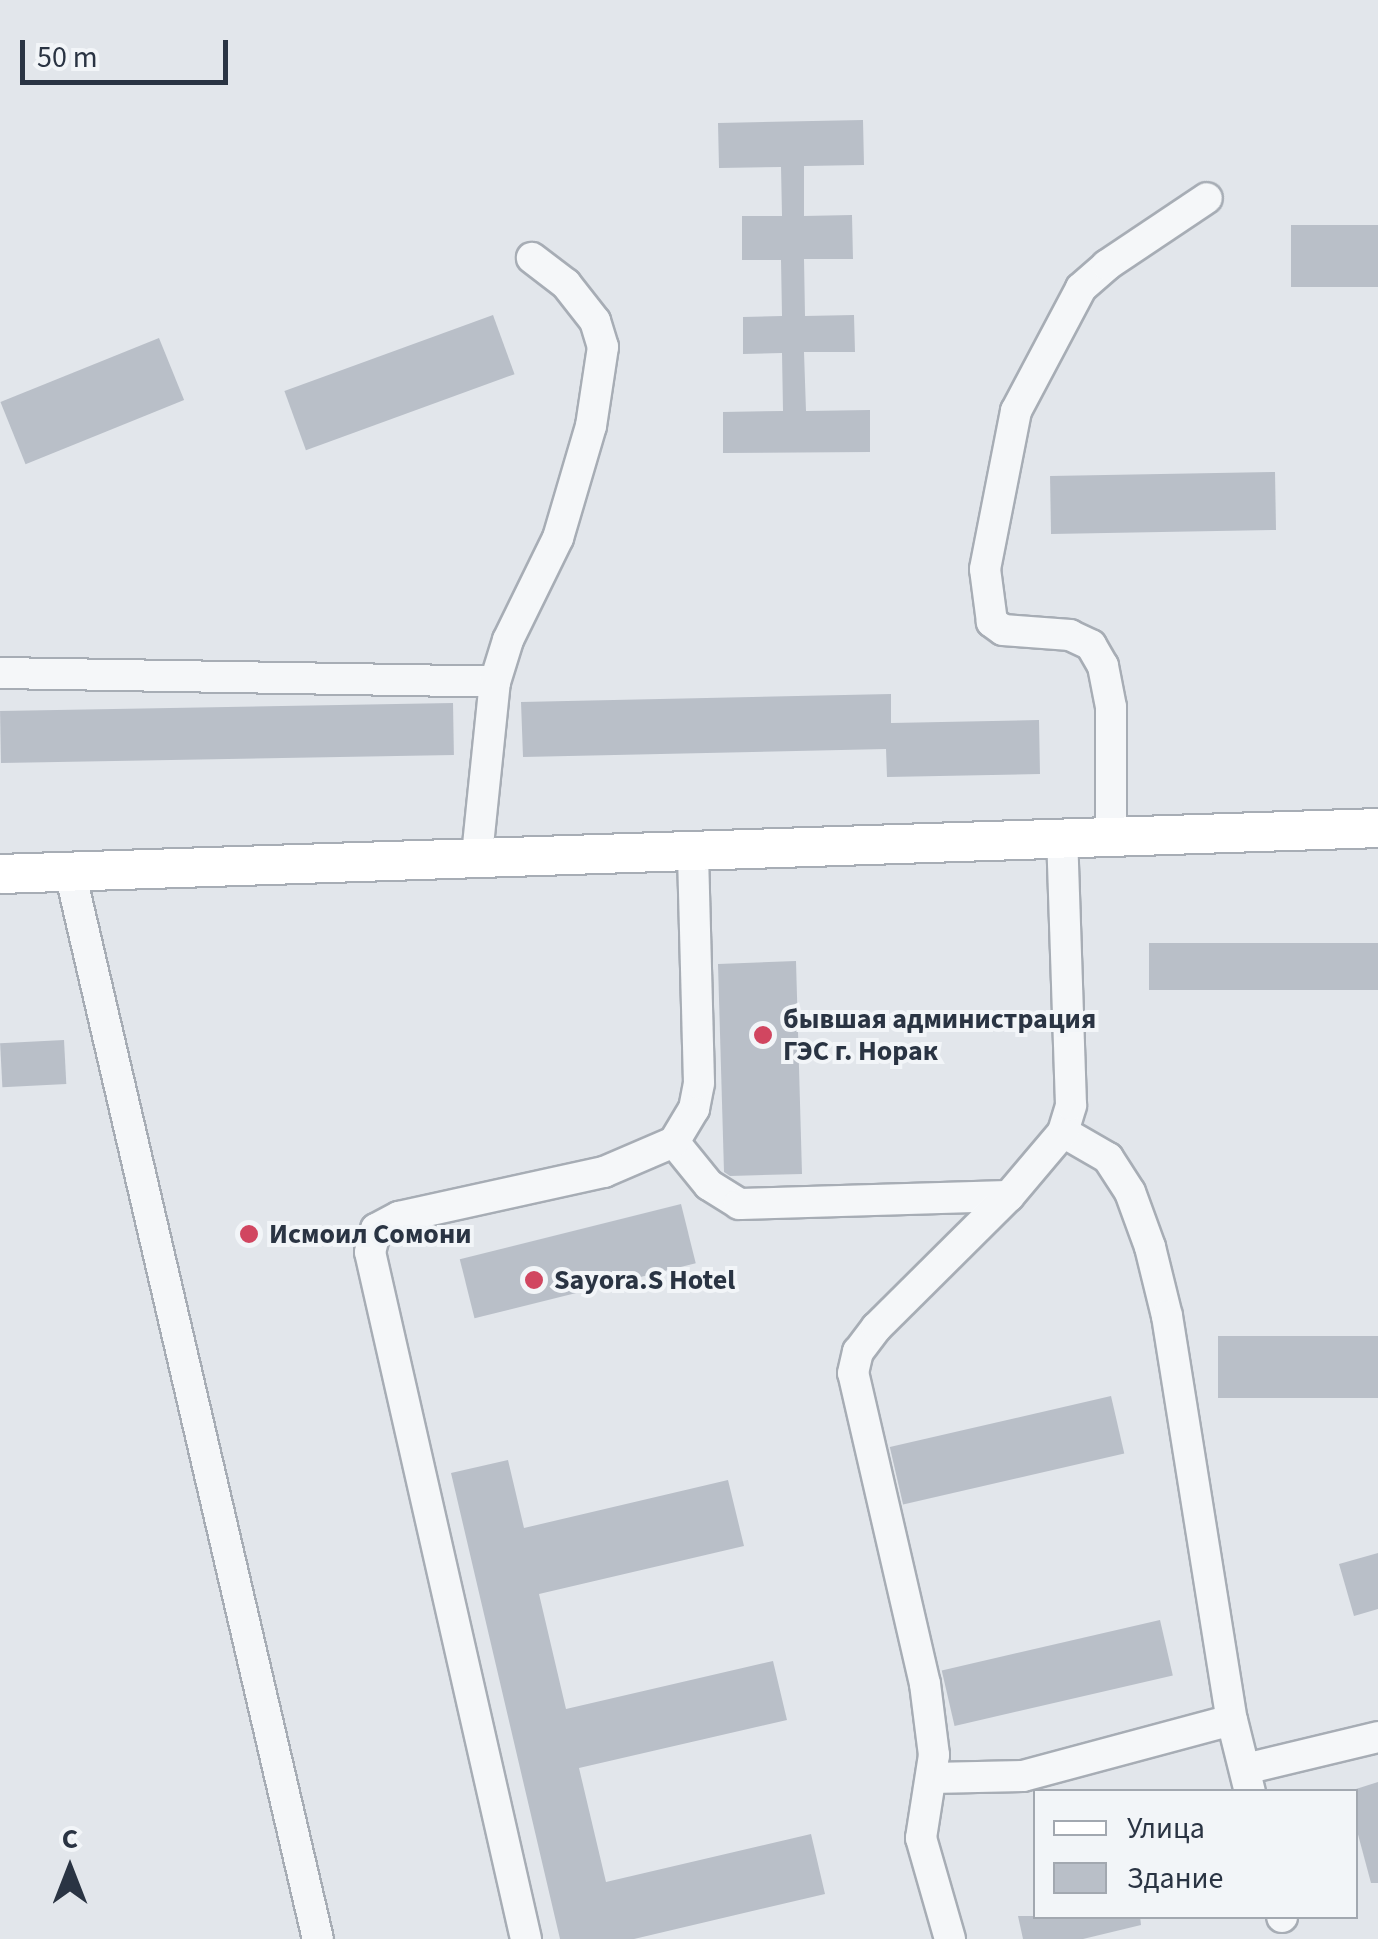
<!DOCTYPE html>
<html>
<head>
<meta charset="utf-8">
<style>
	body { margin:0 }
	#map { position:relative; width:1378px; height:1939px; overflow:hidden; background:#e2e6eb; font-family:"Source Sans 3",sans-serif }
	div>[style] { position:absolute }
	.building>* { inset:0; background:#b9bfc8; transform-origin:0 0 }
	.roads { filter:drop-shadow(2px 0 #a7adb5) drop-shadow(-2px 0 #a7adb5) drop-shadow(0 2px #a7adb5) drop-shadow(0 -2px #a7adb5) }
	.minor>* { height:30px; margin:-15px; padding:0 15px; transform-origin:15px; border-radius:15px; background:#f5f7f9 }
	.major>* { height:38px; margin:-19px; padding:0 19px; transform-origin:19px; border-radius:19px; background:#fff }
	.dots>* { width:28px; height:28px; translate:-50% -50%; box-sizing:border-box; border:5px solid #f2f5f8; border-radius:50% }
	span { translate:-50% -50%; white-space:nowrap; text-align:center; line-height:1.15; -webkit-text-stroke:8px #f2f5f8; paint-order:stroke }
	.poi-label { font-size:28px; color:#2a3443; font-weight:700 }
	.left { translate:0 -50%; text-align:left }
	.legend { position:absolute; left:1033px; top:1789px; width:325px; height:130px; box-sizing:border-box; background:#f2f5f8; border:2px solid #a2a8b0; margin:0; padding:12px 18px; list-style:none; font-size:30px; color:#2a3443 }
	.legend li { display:flex; align-items:center; gap:20px; height:50px }
	.legend b { width:50px; border:2px solid #a2a8b0 }
	.north { position:absolute; left:20px; top:1819px; width:100px; height:100px; -webkit-text-stroke:8px #f2f5f8; paint-order:stroke; rotate:0deg; font-size:28px; font-weight:700; line-height:40px; text-align:center; color:#2a3443 }
	.north::after { content:''; display:block; margin:auto; width:35px; height:45px; background:#2a3443; clip-path:polygon(50% 0,100% 100%,50% 72%,0 100%) }
	.scale { position:absolute; left:20px; top:40px; width:208px; height:45px; box-sizing:border-box; border:5px solid #2a3443; border-top:0; padding-left:12px; font-size:30px; line-height:35px; white-space:nowrap; color:#2a3443; -webkit-text-stroke:8px #f2f5f8; paint-order:stroke }
</style>
</head>
<body>
<div id="map">
	<div class="building">
		<div style="clip-path:polygon(863px 120px,864px 165px,804px 166px,804px 216px,852px 215px,853px 259px,804px 259px,805px 316px,854px 315px,855px 352px,804px 352px,806px 411px,870px 410px,870px 452px,723px 453px,723px 412px,783px 411px,782px 353px,743px 354px,743px 317px,782px 316px,781px 260px,742px 260px,742px 216px,782px 216px,781px 167px,719px 168px,718px 123px)"></div>
		<div style="left:1378px;top:225px;width:62px;height:87px;rotate:90deg"></div>
		<div style="left:493px;top:315px;width:63px;height:222px;rotate:70deg"></div>
		<div style="left:159px;top:338px;width:67px;height:171px;rotate:68deg"></div>
		<div style="left:1275px;top:472px;width:58px;height:225px;rotate:89deg"></div>
		<div style="clip-path:polygon(891px 694px,891px 723px,1039px 720px,1040px 774px,887px 777px,886px 749px,523px 757px,521px 702px)"></div>
		<div style="left:453px;top:703px;width:52px;height:453px;rotate:89deg"></div>
		<div style="left:1378px;top:943px;width:47px;height:229px;rotate:90deg"></div>
		<div style="clip-path:polygon(796px 961px,802px 1174px,730px 1176px,724px 1172px,718px 964px)"></div>
		<div style="left:64px;top:1040px;width:44px;height:64px;rotate:87deg"></div>
		<div style="left:681px;top:1204px;width:61px;height:228px;rotate:76deg"></div>
		<div style="left:1378px;top:1336px;width:62px;height:160px;rotate:90deg"></div>
		<div style="left:1111px;top:1396px;width:59px;height:227px;rotate:77deg"></div>
		<div style="clip-path:polygon(508px 1460px,524px 1528px,728px 1480px,744px 1546px,539px 1594px,566px 1709px,773px 1661px,787px 1720px,579px 1768px,606px 1882px,811px 1834px,825px 1894px,634px 1939px,560px 1939px,451px 1473px)"></div>
		<div style="clip-path:polygon(1378px 1553px,1378px 1609px,1354px 1616px,1339px 1564px)"></div>
		<div style="left:1160px;top:1620px;width:57px;height:224px;rotate:77deg"></div>
		<div style="clip-path:polygon(1378px 1782px,1378px 1883px,1371px 1883px,1356px 1827px,1356px 1789px)"></div>
		<div style="clip-path:polygon(1018px 1916px,1140px 1916px,1141px 1925px,1083px 1939px,1023px 1939px)"></div>
	</div>
	<div class="roads">
		<div class="minor">
			<div style="left:0;top:673px;width:495px;rotate:1deg"></div>
			<div style="left:1111px;top:837px;width:130px;rotate:-90deg"></div>
			<div style="left:1111px;top:707px;width:42px;rotate:-101deg"></div>
			<div style="left:1103px;top:666px;width:24px;rotate:-120deg"></div>
			<div style="left:1091px;top:645px;width:23px;rotate:-155deg"></div>
			<div style="left:1070px;top:635px;width:67px;rotate:-175.7deg"></div>
			<div style="left:1003px;top:630px;width:14px;rotate:-144deg"></div>
			<div style="left:992px;top:622px;width:53px;rotate:-97.5deg"></div>
			<div style="left:985px;top:569px;width:161px;rotate:-78.9deg"></div>
			<div style="left:1016px;top:411px;width:139px;rotate:-62.1deg"></div>
			<div style="left:1081px;top:288px;width:35px;rotate:-41deg"></div>
			<div style="left:1107px;top:265px;width:120px;rotate:-33.8deg"></div>
			<div style="left:477px;top:855px;width:174px;rotate:-84.1deg"></div>
			<div style="left:495px;top:682px;width:44px;rotate:-72.8deg"></div>
			<div style="left:508px;top:640px;width:114px;rotate:-63.9deg"></div>
			<div style="left:558px;top:538px;width:117px;rotate:-73.6deg"></div>
			<div style="left:591px;top:426px;width:80px;rotate:-81.4deg"></div>
			<div style="left:603px;top:347px;width:27px;rotate:-107deg"></div>
			<div style="left:595px;top:321px;width:47px;rotate:-128.1deg"></div>
			<div style="left:566px;top:284px;width:43px;rotate:-142.6deg"></div>
			<div style="left:70px;top:872px;width:1095px;rotate:76.92deg"></div>
			<div style="left:1063px;top:1132px;width:52px;rotate:30deg"></div>
			<div style="left:1108px;top:1158px;width:40px;rotate:57.1deg"></div>
			<div style="left:1130px;top:1192px;width:59px;rotate:70deg"></div>
			<div style="left:1150px;top:1247px;width:71px;rotate:76.2deg"></div>
			<div style="left:1167px;top:1316px;width:409px;rotate:80.9deg"></div>
			<div style="left:1232px;top:1720px;width:74px;rotate:76deg"></div>
			<div style="left:674px;top:1142px;width:55px;rotate:50.9deg"></div>
			<div style="left:709px;top:1185px;width:36px;rotate:32deg"></div>
			<div style="left:739px;top:1204px;width:270px;rotate:-1.7deg"></div>
			<div style="left:1245px;top:1769px;width:137px;rotate:-13.5deg"></div>
			<div style="left:932px;top:1778px;width:91px;rotate:-1.3deg"></div>
			<div style="left:1023px;top:1776px;width:216px;rotate:-15deg"></div>
			<div style="left:1282px;top:1916px;width:1px;rotate:90deg"></div>
			<div style="left:526px;top:1939px;width:704px;rotate:-102.79deg"></div>
			<div style="left:370px;top:1252px;width:24px;rotate:-75deg"></div>
			<div style="left:376px;top:1229px;width:26px;rotate:-28deg"></div>
			<div style="left:399px;top:1217px;width:210px;rotate:-12.4deg"></div>
			<div style="left:604px;top:1172px;width:76px;rotate:-23.2deg"></div>
			<div style="left:674px;top:1142px;width:39px;rotate:-59deg"></div>
			<div style="left:694px;top:1109px;width:26px;rotate:-79deg"></div>
			<div style="left:699px;top:1083px;width:232px;rotate:-91.5deg"></div>
			<div style="left:950px;top:1939px;width:105px;rotate:-106deg"></div>
			<div style="left:921px;top:1838px;width:84px;rotate:-81.1deg"></div>
			<div style="left:934px;top:1755px;width:72px;rotate:-97.2deg"></div>
			<div style="left:925px;top:1684px;width:319px;rotate:-103deg"></div>
			<div style="left:853px;top:1373px;width:22px;rotate:-77deg"></div>
			<div style="left:858px;top:1352px;width:31px;rotate:-53deg"></div>
			<div style="left:877px;top:1327px;width:186px;rotate:-44.8deg"></div>
			<div style="left:1009px;top:1196px;width:84px;rotate:-49.8deg"></div>
			<div style="left:1063px;top:1132px;width:28px;rotate:-73deg"></div>
			<div style="left:1071px;top:1105px;width:266px;rotate:-91.9deg"></div>
		</div>
		<div class="major">
			<div style="left:0;top:874px;width:1379px;rotate:-1.91deg"></div>
		</div>
	</div>
	<div class="dots">
		<div style="left:763px;top:1035px;background:#d14660"></div>
		<div style="left:249px;top:1234px;background:#d14660"></div>
		<div style="left:534px;top:1280px;background:#d14660"></div>
	</div>
	<div class="poi-label">
		<span class="left" style="left:783px;top:1035px">бывшая администрация<br>ГЭС г. Норак</span>
		<span class="left" style="left:269px;top:1234px">Исмоил Сомони</span>
		<span class="left" style="left:554px;top:1280px">Sayora.S Hotel</span>
	</div>
	<ul class="legend">
	<li><b style="height:12px;background:#fff"></b>Улица</li>
	<li><b style="height:28px;background:#b9bfc8"></b>Здание</li>
	</ul>
	<div class="north">С</div>
	<div class="scale">50 m</div>
</div>
</body>
</html>
